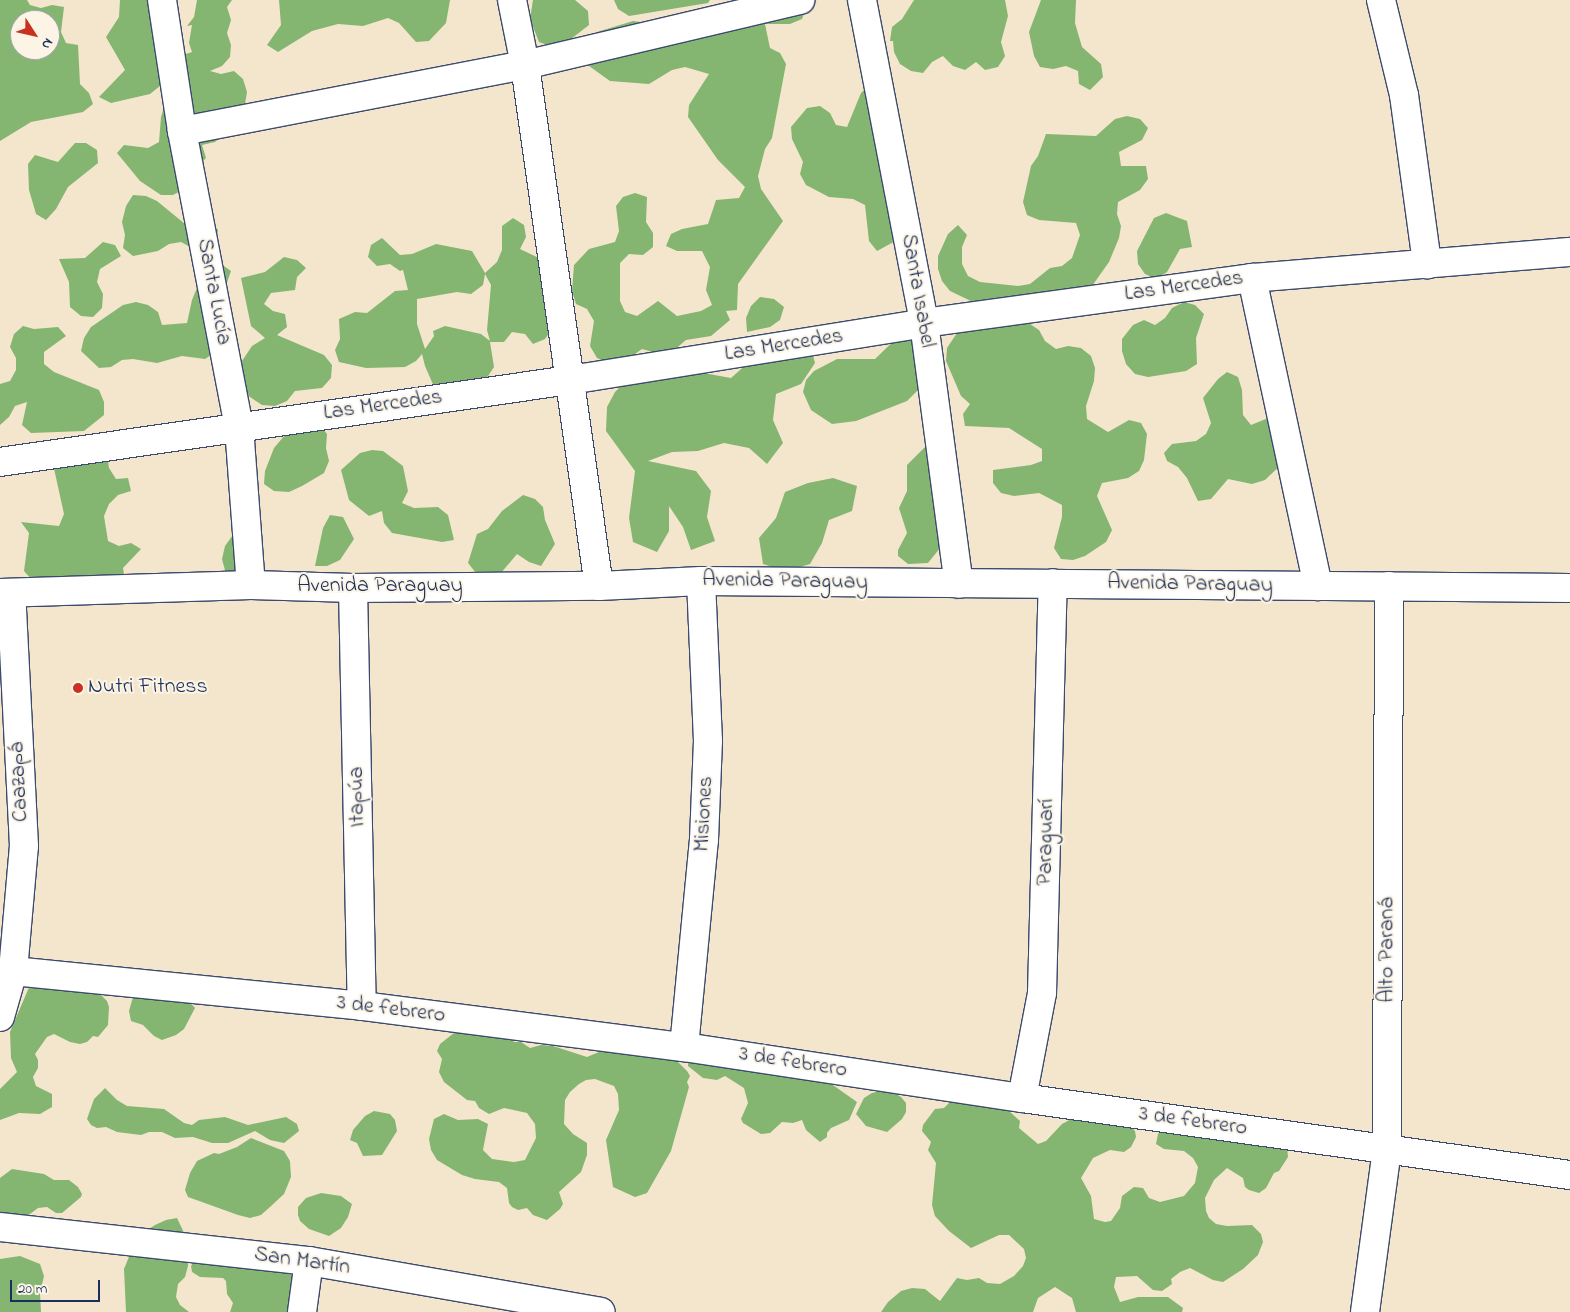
<!DOCTYPE html>
<html>
<head>
<meta charset="utf-8">
<style>
	body { margin:0 }
	#map { position:relative; width:1570px; height:1312px; overflow:hidden; background:#f4e6cc; font-family:"Indie Flower",sans-serif }
	div>[style] { position:absolute }
	.forest>* { inset:0; background:#84b671 }
	.roads { filter:drop-shadow(1px 0 #3c4a6e) drop-shadow(-1px 0 #3c4a6e) drop-shadow(0 1px #3c4a6e) drop-shadow(0 -1px #3c4a6e) }
	.minor>* { height:28px; margin:-14px; padding:0 14px; transform-origin:14px; border-radius:14px; background:#fff }
	.dots>* { width:14px; height:14px; translate:-50% -50%; box-sizing:border-box; border:2px solid #fcf5e5; border-radius:50% }
	span { translate:-50% -50%; white-space:nowrap; text-align:center; line-height:1.15; -webkit-text-stroke:4px #fcf5e5; paint-order:stroke }
	.street-label { font-size:22px; color:#1b2f5e }
	.poi-label { font-size:22px; color:#1b2f5e }
	.left { translate:0 -50%; text-align:left }
	.north { position:absolute; left:10px; top:10px; width:50px; height:50px; box-sizing:border-box; background:#fcf5e5; border:1px solid #a2a6af; border-radius:50%; rotate:125deg; font-size:14px; font-weight:700; line-height:20px; text-align:center; color:#1b2f5e }
	.north::after { content:''; display:block; margin:auto; width:18px; height:22px; background:#c8321e; clip-path:polygon(50% 0,100% 100%,50% 72%,0 100%) }
	.scale { position:absolute; left:10px; top:1280px; width:90px; height:22px; box-sizing:border-box; border:2px solid #1b2f5e; border-top:0; padding-left:6px; font-size:15px; line-height:18px; white-space:nowrap; color:#1b2f5e; -webkit-text-stroke:4px #fcf5e5; paint-order:stroke }
</style>
</head>
<body>
<div id="map">
	<div class="forest">
		<div style="clip-path:polygon(evenodd,0 0,27px 0,30px 5px,41px 8px,52px 5px,64px 7px,61px 32px,66px 43px,78px 45px,80px 84px,89px 93px,93px 104px,83px 112px,31px 122px,0 141px,0 0,20px 20px,50px 20px,50px 50px,20px 50px,20px 20px)"></div>
		<div style="clip-path:polygon(120px 0,158px 0,166px 74px,160px 86px,150px 94px,111px 103px,99px 97px,125px 70px,106px 37px,119px 17px)"></div>
		<div style="clip-path:polygon(197px 0,232px 0,227px 7px,231px 20px,227px 33px,231px 45px,230px 57px,222px 66px,210px 71px,221px 74px,234px 71px,243px 79px,247px 92px,245px 104px,227px 122px,225px 134px,215px 142px,202px 145px,206px 158px,189px 176px,184px 189px,173px 195px,161px 195px,140px 181px,117px 153px,124px 145px,148px 148px,159px 142px,161px 117px,180px 56px,192px 52px,189px 43px,192px 25px,187px 26px,194px 17px)"></div>
		<div style="clip-path:polygon(279px 0,450px 0,446px 23px,429px 41px,416px 42px,399px 23px,388px 18px,363px 26px,338px 24px,312px 31px,278px 52px,267px 45px,281px 25px)"></div>
		<div style="clip-path:polygon(533px 0,575px 0,588px 11px,589px 25px,558px 49px,539px 42px,530px 19px)"></div>
		<div style="clip-path:polygon(614px 0,710px 0,708px 3px,629px 16px,618px 9px)"></div>
		<div style="clip-path:polygon(914px 0,1005px 0,1008px 16px,1001px 42px,1005px 56px,998px 67px,985px 70px,976px 62px,965px 70px,953px 66px,943px 56px,932px 62px,923px 73px,911px 71px,900px 64px,894px 52px,893px 41px,890px 41px,892px 27px,902px 19px)"></div>
		<div style="clip-path:polygon(1041px 0,1076px 0,1075px 23px,1082px 47px,1101px 64px,1103px 77px,1090px 90px,1079px 84px,1078px 71px,1066px 66px,1053px 69px,1040px 67px,1034px 56px,1029px 32px)"></div>
		<div style="clip-path:polygon(807px 6px,802px 19px,790px 24px,765px 24px,770px 48px,780px 53px,786px 64px,772px 138px,765px 149px,758px 176px,761px 189px,783px 221px,738px 284px,737px 310px,726px 311px,730px 320px,711px 336px,686px 340px,667px 356px,642px 349px,621px 364px,608px 363px,597px 358px,590px 346px,594px 321px,587px 309px,576px 304px,572px 291px,574px 265px,589px 249px,615px 242px,619px 231px,616px 206px,623px 197px,635px 193px,647px 197px,646px 222px,653px 233px,653px 247px,643px 255px,629px 254px,620px 263px,620px 301px,625px 312px,637px 316px,658px 301px,677px 316px,701px 311px,712px 305px,706px 290px,710px 267px,702px 251px,677px 251px,666px 246px,671px 234px,682px 229px,708px 224px,716px 200px,739px 198px,745px 187px,718px 160px,688px 117px,689px 105px,709px 74px,685px 67px,672px 70px,649px 84px,610px 81px,589px 66px,585px 54px,588px 41px,597px 32px,633px 21px,670px 26px,754px 14px,764px 23px)"></div>
		<div style="clip-path:polygon(870px 84px,901px 238px,877px 251px,869px 241px,865px 205px,853px 199px,829px 197px,806px 185px,800px 174px,803px 162px,792px 139px,791px 127px,807px 108px,820px 106px,830px 113px,836px 125px,847px 127px,861px 93px)"></div>
		<div style="clip-path:polygon(1127px 116px,1140px 119px,1148px 128px,1142px 140px,1119px 152px,1121px 166px,1146px 166px,1148px 179px,1140px 190px,1118px 202px,1117px 214px,1121px 226px,1119px 238px,1109px 262px,1087px 293px,999px 306px,973px 302px,950px 291px,942px 281px,938px 269px,938px 256px,948px 234px,958px 225px,967px 235px,962px 247px,962px 264px,968px 276px,980px 282px,1018px 286px,1030px 284px,1050px 268px,1062px 266px,1072px 258px,1080px 235px,1076px 223px,1039px 220px,1027px 215px,1023px 202px,1031px 166px,1038px 156px,1046px 134px,1096px 136px,1115px 119px)"></div>
		<div style="clip-path:polygon(75px 143px,86px 143px,97px 150px,98px 163px,68px 187px,56px 209px,46px 220px,36px 214px,29px 190px,28px 164px,35px 155px,58px 162px)"></div>
		<div style="clip-path:polygon(133px 195px,146px 196px,157px 201px,185px 224px,210px 221px,218px 230px,216px 243px,192px 248px,181px 242px,169px 244px,158px 251px,133px 256px,123px 248px,125px 235px,122px 222px,126px 206px)"></div>
		<div style="clip-path:polygon(1166px 213px,1187px 221px,1192px 247px,1180px 249px,1167px 272px,1156px 279px,1145px 274px,1138px 264px,1137px 251px,1154px 218px)"></div>
		<div style="clip-path:polygon(evenodd,513px 218px,524px 225px,526px 237px,520px 249px,541px 259px,551px 269px,543px 294px,555px 316px,552px 329px,545px 339px,533px 344px,525px 334px,512px 332px,504px 342px,490px 342px,494px 367px,486px 379px,435px 389px,425px 366px,422px 354px,416px 361px,405px 367px,366px 368px,339px 362px,335px 350px,340px 339px,339px 319px,355px 312px,367px 313px,395px 291px,408px 290px,403px 270px,400px 271px,390px 264px,377px 266px,368px 257px,371px 245px,382px 238px,400px 255px,412px 254px,436px 244px,472px 251px,485px 273px,497px 262px,502px 250px,502px 226px,513px 218px,485px 274px,491px 285px,487px 330px,490px 341px,481px 334px,445px 326px,433px 331px,434px 336px,425px 349px,417px 324px,417px 299px,457px 292px,471px 294px,483px 285px,485px 274px)"></div>
		<div style="clip-path:polygon(103px 242px,115px 245px,121px 256px,100px 269px,97px 282px,103px 294px,102px 308px,93px 317px,81px 316px,70px 307px,69px 282px,59px 259px,85px 258px)"></div>
		<div style="clip-path:polygon(284px 257px,297px 260px,306px 268px,297px 277px,295px 290px,271px 293px,264px 304px,273px 311px,285px 314px,287px 327px,277px 335px,324px 355px,332px 365px,331px 378px,322px 388px,295px 391px,287px 401px,275px 406px,262px 405px,250px 397px,242px 387px,239px 374px,242px 361px,252px 346px,265px 338px,251px 326px,241px 278px,265px 272px)"></div>
		<div style="clip-path:polygon(207px 263px,221px 264px,231px 271px,215px 317px,216px 352px,205px 359px,182px 356px,157px 363px,133px 359px,122px 360px,111px 367px,99px 368px,81px 351px,84px 338px,91px 327px,123px 305px,136px 302px,148px 305px,158px 312px,162px 325px,187px 323px,192px 300px)"></div>
		<div style="clip-path:polygon(760px 297px,774px 299px,784px 307px,780px 320px,770px 327px,747px 332px,746px 318px,751px 306px)"></div>
		<div style="clip-path:polygon(1184px 302px,1195px 305px,1204px 314px,1196px 338px,1197px 364px,1186px 371px,1148px 377px,1135px 374px,1126px 364px,1122px 351px,1122px 339px,1133px 325px,1144px 320px,1155px 325px,1165px 318px,1172px 308px)"></div>
		<div style="clip-path:polygon(1018px 316px,1039px 330px,1045px 341px,1056px 349px,1068px 346px,1081px 348px,1091px 356px,1095px 368px,1094px 381px,1086px 406px,1087px 419px,1108px 432px,1129px 420px,1141px 423px,1147px 434px,1144px 460px,1139px 471px,1128px 478px,1102px 483px,1097px 496px,1112px 530px,1106px 542px,1085px 556px,1073px 560px,1061px 559px,1054px 548px,1062px 517px,1062px 505px,1039px 493px,1014px 496px,1001px 493px,993px 483px,993px 470px,1031px 465px,1042px 461px,1042px 449px,1009px 428px,965px 426px,963px 414px,970px 404px,961px 396px,946px 361px,947px 348px,961px 327px)"></div>
		<div style="clip-path:polygon(23px 326px,34px 329px,58px 327px,66px 336px,44px 352px,44px 364px,54px 372px,99px 390px,104px 402px,104px 415px,84px 431px,31px 433px,22px 425px,27px 402px,15px 406px,9px 417px,0 425px,0 384px,10px 381px,16px 370px,16px 358px,10px 347px,14px 334px)"></div>
		<div style="clip-path:polygon(784px 331px,808px 337px,815px 363px,801px 384px,776px 394px,773px 420px,783px 443px,767px 464px,749px 448px,724px 443px,698px 451px,672px 452px,648px 461px,696px 471px,711px 491px,707px 517px,715px 541px,691px 550px,683px 527px,669px 506px,669px 531px,657px 552px,633px 542px,629px 518px,635px 471px,606px 431px,607px 407px,615px 392px,632px 375px,681px 369px,731px 378px)"></div>
		<div style="clip-path:polygon(902px 333px,915px 334px,921px 387px,907px 401px,856px 421px,832px 424px,811px 410px,803px 392px,806px 380px,814px 371px,837px 359px,875px 359px)"></div>
		<div style="clip-path:polygon(1227px 372px,1238px 377px,1242px 390px,1243px 415px,1251px 425px,1273px 416px,1284px 462px,1265px 480px,1252px 484px,1228px 479px,1211px 499px,1198px 501px,1187px 478px,1178px 467px,1167px 461px,1164px 453px,1172px 444px,1196px 441px,1206px 434px,1211px 423px,1203px 398px,1218px 379px)"></div>
		<div style="clip-path:polygon(296px 422px,319px 424px,327px 434px,326px 448px,329px 461px,324px 473px,302px 486px,289px 492px,274px 491px,264px 484px,265px 471px,274px 448px)"></div>
		<div style="clip-path:polygon(931px 445px,949px 537px,928px 563px,908px 564px,898px 556px,898px 550px,907px 533px,899px 508px,907px 491px,907px 465px,924px 448px)"></div>
		<div style="clip-path:polygon(372px 450px,383px 451px,403px 466px,408px 491px,402px 503px,414px 508px,438px 507px,448px 515px,454px 540px,442px 542px,392px 533px,384px 523px,382px 511px,369px 516px,349px 500px,341px 470px,360px 453px)"></div>
		<div style="clip-path:polygon(107px 455px,109px 468px,116px 479px,128px 478px,131px 491px,118px 495px,109px 504px,104px 516px,108px 541px,119px 546px,131px 543px,141px 549px,123px 568px,125px 581px,32px 580px,24px 571px,29px 533px,21px 522px,59px 526px,64px 514px,53px 464px)"></div>
		<div style="clip-path:polygon(833px 478px,857px 486px,852px 511px,829px 520px,822px 543px,810px 564px,786px 571px,763px 564px,759px 538px,776px 518px,785px 492px,808px 483px)"></div>
		<div style="clip-path:polygon(523px 495px,535px 499px,543px 507px,545px 520px,555px 544px,541px 566px,529px 562px,517px 554px,501px 573px,488px 575px,476px 573px,468px 563px,477px 534px,488px 529px,502px 511px)"></div>
		<div style="clip-path:polygon(330px 515px,343px 517px,354px 539px,340px 560px,327px 566px,315px 566px,323px 528px)"></div>
		<div style="clip-path:polygon(240px 525px,255px 526px,263px 543px,262px 563px,227px 578px,222px 559px,225px 546px)"></div>
		<div style="clip-path:polygon(30px 985px,96px 990px,107px 1001px,109px 1007px,108px 1025px,98px 1037px,93px 1036px,87px 1042px,80px 1044px,70px 1042px,54px 1034px,47px 1037px,35px 1054px,38px 1060px,38px 1068px,33px 1077px,36px 1086px,52px 1094px,52px 1107px,40px 1114px,19px 1113px,0 1120px,0 1089px,17px 1072px,11px 1058px,10px 1032px)"></div>
		<div style="clip-path:polygon(138px 993px,183px 995px,195px 1008px,184px 1029px,176px 1035px,162px 1040px,154px 1036px,143px 1025px,131px 1021px,129px 1011px,133px 997px)"></div>
		<div style="clip-path:polygon(460px 1032px,509px 1038px,514px 1042px,521px 1042px,530px 1048px,541px 1045px,553px 1046px,587px 1057px,604px 1050px,673px 1057px,687px 1071px,690px 1076px,687px 1082px,689px 1087px,671px 1151px,647px 1193px,635px 1197px,613px 1187px,606px 1140px,619px 1110px,618px 1094px,614px 1086px,595px 1079px,586px 1080px,579px 1084px,570px 1092px,565px 1100px,564px 1124px,573px 1134px,587px 1143px,587px 1155px,581px 1172px,559px 1192px,563px 1204px,560px 1209px,547px 1220px,533px 1215px,527px 1208px,518px 1210px,512px 1207px,509px 1203px,507px 1188px,499px 1182px,475px 1179px,462px 1175px,437px 1160px,431px 1150px,429px 1139px,434px 1119px,444px 1114px,458px 1120px,478px 1119px,488px 1124px,483px 1150px,492px 1159px,514px 1162px,525px 1160px,536px 1138px,535px 1124px,527px 1113px,504px 1108px,489px 1114px,479px 1108px,475px 1101px,467px 1100px,444px 1082px,439px 1072px,442px 1059px,437px 1051px,440px 1044px,454px 1033px)"></div>
		<div style="clip-path:polygon(688px 1061px,820px 1076px,857px 1102px,849px 1120px,831px 1128px,827px 1133px,827px 1137px,820px 1142px,806px 1130px,802px 1120px,793px 1123px,782px 1122px,770px 1133px,761px 1134px,743px 1123px,741px 1119px,748px 1103px,744px 1088px,725px 1076px,717px 1080px,703px 1078px,688px 1066px)"></div>
		<div style="clip-path:polygon(105px 1088px,117px 1100px,127px 1106px,164px 1109px,184px 1123px,192px 1125px,199px 1120px,225px 1117px,248px 1125px,286px 1117px,297px 1124px,299px 1131px,284px 1143px,270px 1140px,255px 1131px,228px 1143px,212px 1143px,193px 1137px,175px 1138px,162px 1132px,149px 1132px,141px 1135px,117px 1132px,106px 1127px,97px 1128px,91px 1125px,87px 1119px,94px 1099px)"></div>
		<div style="clip-path:polygon(884px 1090px,891px 1091px,901px 1097px,906px 1103px,906px 1112px,902px 1119px,887px 1132px,866px 1126px,856px 1114px,864px 1098px,872px 1093px)"></div>
		<div style="clip-path:polygon(952px 1100px,1003px 1108px,1010px 1112px,1020px 1121px,1019px 1128px,1038px 1144px,1046px 1141px,1062px 1124px,1073px 1118px,1123px 1119px,1135px 1131px,1136px 1137px,1131px 1147px,1124px 1152px,1110px 1150px,1093px 1158px,1081px 1178px,1091px 1196px,1094px 1219px,1105px 1222px,1111px 1221px,1120px 1208px,1122px 1196px,1134px 1187px,1143px 1188px,1149px 1198px,1160px 1202px,1184px 1196px,1195px 1183px,1198px 1167px,1193px 1158px,1184px 1151px,1164px 1149px,1156px 1144px,1158px 1134px,1164px 1127px,1193px 1132px,1195px 1136px,1287px 1147px,1288px 1157px,1279px 1171px,1274px 1173px,1266px 1188px,1259px 1193px,1249px 1190px,1245px 1187px,1243px 1178px,1227px 1168px,1214px 1180px,1205px 1198px,1206px 1211px,1209px 1218px,1216px 1224px,1227px 1226px,1252px 1225px,1261px 1234px,1263px 1242px,1258px 1255px,1243px 1269px,1223px 1282px,1213px 1280px,1190px 1268px,1180px 1272px,1171px 1279px,1172px 1284px,1162px 1291px,1153px 1290px,1137px 1276px,1116px 1277px,1114px 1287px,1120px 1302px,1138px 1297px,1168px 1297px,1183px 1308px,1182px 1312px,1076px 1312px,1072px 1298px,1055px 1287px,1038px 1298px,1033px 1312px,881px 1312px,888px 1302px,901px 1291px,912px 1288px,925px 1289px,940px 1301px,957px 1278px,967px 1280px,979px 1278px,987px 1283px,1000px 1284px,1014px 1276px,1023px 1266px,1026px 1258px,1024px 1249px,1009px 1235px,999px 1235px,971px 1248px,949px 1231px,935px 1216px,932px 1205px,936px 1163px,928px 1150px,931px 1142px,922px 1131px,923px 1125px,935px 1109px,944px 1108px)"></div>
		<div style="clip-path:polygon(374px 1111px,390px 1114px,395px 1120px,397px 1131px,382px 1155px,363px 1156px,357px 1143px,350px 1140px,353px 1130px,365px 1116px)"></div>
		<div style="clip-path:polygon(251px 1138px,284px 1151px,290px 1161px,291px 1177px,284px 1194px,270px 1207px,261px 1215px,250px 1218px,238px 1215px,188px 1197px,185px 1190px,190px 1173px,197px 1161px,214px 1153px,219px 1154px,237px 1147px)"></div>
		<div style="clip-path:polygon(12px 1169px,44px 1174px,54px 1180px,69px 1180px,78px 1187px,82px 1194px,81px 1197px,62px 1213px,56px 1213px,47px 1207px,38px 1208px,22px 1220px,0 1215px,0 1178px)"></div>
		<div style="clip-path:polygon(321px 1193px,341px 1196px,352px 1204px,348px 1217px,341px 1228px,329px 1236px,309px 1229px,300px 1221px,298px 1215px,298px 1207px,306px 1198px)"></div>
		<div style="clip-path:polygon(177px 1218px,188px 1241px,188px 1266px,185px 1277px,178px 1284px,176px 1297px,180px 1305px,189px 1312px,126px 1312px,124px 1269px,133px 1247px,146px 1231px,155px 1225px,166px 1220px)"></div>
		<div style="clip-path:polygon(20px 1256px,40px 1264px,44px 1276px,40px 1293px,41px 1312px,0 1312px,0 1259px)"></div>
		<div style="clip-path:polygon(197px 1256px,275px 1268px,290px 1273px,294px 1278px,299px 1312px,230px 1312px,233px 1303px,227px 1294px,226px 1281px,223px 1278px,200px 1277px,192px 1272px,191px 1266px)"></div>
	</div>
	<div class="roads">
		<div class="minor">
			<div style="left:162px;top:0;width:133px;rotate:81.3deg"></div>
			<div style="left:182px;top:131px;width:301px;rotate:79.1deg"></div>
			<div style="left:239px;top:427px;width:158px;rotate:85.7deg"></div>
			<div style="left:512px;top:0;width:66px;rotate:78.7deg"></div>
			<div style="left:525px;top:65px;width:526px;rotate:81.92deg"></div>
			<div style="left:862px;top:0;width:329px;rotate:79.1deg"></div>
			<div style="left:924px;top:323px;width:263px;rotate:82.4deg"></div>
			<div style="left:1381px;top:0;width:98px;rotate:76.4deg"></div>
			<div style="left:1404px;top:95px;width:171px;rotate:82.2deg"></div>
			<div style="left:182px;top:131px;width:349px;rotate:-10.9deg"></div>
			<div style="left:525px;top:65px;width:283px;rotate:-13.3deg"></div>
			<div style="left:1252px;top:278px;width:315px;rotate:77.9deg"></div>
			<div style="left:0;top:462px;width:576px;rotate:-8.19deg"></div>
			<div style="left:570px;top:380px;width:359px;rotate:-9.1deg"></div>
			<div style="left:924px;top:323px;width:331px;rotate:-7.8deg"></div>
			<div style="left:1252px;top:278px;width:319px;rotate:-4.7deg"></div>
			<div style="left:353px;top:588px;width:418px;rotate:88.8deg"></div>
			<div style="left:0;top:593px;width:251px;rotate:-1.8deg"></div>
			<div style="left:251px;top:585px;width:102px;rotate:1.7deg"></div>
			<div style="left:353px;top:588px;width:246px;rotate:-0.5deg"></div>
			<div style="left:599px;top:586px;width:102px;rotate:-2.8deg"></div>
			<div style="left:701px;top:581px;width:869px;rotate:0.46deg"></div>
			<div style="left:13px;top:971px;width:351px;rotate:5.7deg"></div>
			<div style="left:362px;top:1006px;width:325px;rotate:7.3deg"></div>
			<div style="left:684px;top:1047px;width:342px;rotate:8.6deg"></div>
			<div style="left:1022px;top:1098px;width:553px;rotate:8deg"></div>
			<div style="left:0;top:1017px;width:48px;rotate:-74.2deg"></div>
			<div style="left:13px;top:971px;width:125px;rotate:-85deg"></div>
			<div style="left:24px;top:846px;width:253px;rotate:-92.9deg"></div>
			<div style="left:684px;top:1047px;width:208px;rotate:-84.5deg"></div>
			<div style="left:704px;top:840px;width:99px;rotate:-87.7deg"></div>
			<div style="left:708px;top:741px;width:160px;rotate:-92.5deg"></div>
			<div style="left:1022px;top:1098px;width:107px;rotate:-79.2deg"></div>
			<div style="left:1042px;top:993px;width:410px;rotate:-88.5deg"></div>
			<div style="left:0;top:1227px;width:311px;rotate:6.3deg"></div>
			<div style="left:309px;top:1261px;width:296px;rotate:9.9deg"></div>
			<div style="left:302px;top:1312px;width:51px;rotate:-82.2deg"></div>
			<div style="left:1365px;top:1312px;width:164px;rotate:-82.3deg"></div>
			<div style="left:1387px;top:1149px;width:563px;rotate:-89.8deg"></div>
		</div>
	</div>
	<div class="dots">
		<div style="left:78px;top:688px;background:#c8321e"></div>
	</div>
	<div class="street-label">
		<span style="left:1184px;top:287px;rotate:-8deg">Las Mercedes</span>
		<span style="left:917px;top:291px;rotate:80deg">Santa Isabel</span>
		<span style="left:213px;top:292px;rotate:79deg">Santa Lucía</span>
		<span style="left:784px;top:346px;rotate:-9deg">Las Mercedes</span>
		<span style="left:383px;top:406px;rotate:-8deg">Las Mercedes</span>
		<span style="left:785px;top:582px;rotate:1deg">Avenida Paraguay</span>
		<span style="left:1190px;top:585px;rotate:1deg">Avenida Paraguay</span>
		<span style="left:380px;top:587px">Avenida Paraguay</span>
		<span style="left:20px;top:782px;rotate:-93deg">Caazapá</span>
		<span style="left:358px;top:797px;rotate:-91deg">Itapúa</span>
		<span style="left:705px;top:814px;rotate:-87deg">Misiones</span>
		<span style="left:1047px;top:842px;rotate:-89deg">Paraguarí</span>
		<span style="left:1388px;top:950px;rotate:-90deg">Alto Paraná</span>
		<span style="left:391px;top:1010px;rotate:7deg">3 de febrero</span>
		<span style="left:793px;top:1063px;rotate:9deg">3 de febrero</span>
		<span style="left:1193px;top:1122px;rotate:8deg">3 de febrero</span>
		<span style="left:302px;top:1262px;rotate:8deg">San Martín</span>
	</div>
	<div class="poi-label">
		<span class="left" style="left:88px;top:688px">Nutri Fitness</span>
	</div>
	<div class="north">N</div>
	<div class="scale">20 m</div>
</div>
</body>
</html>
